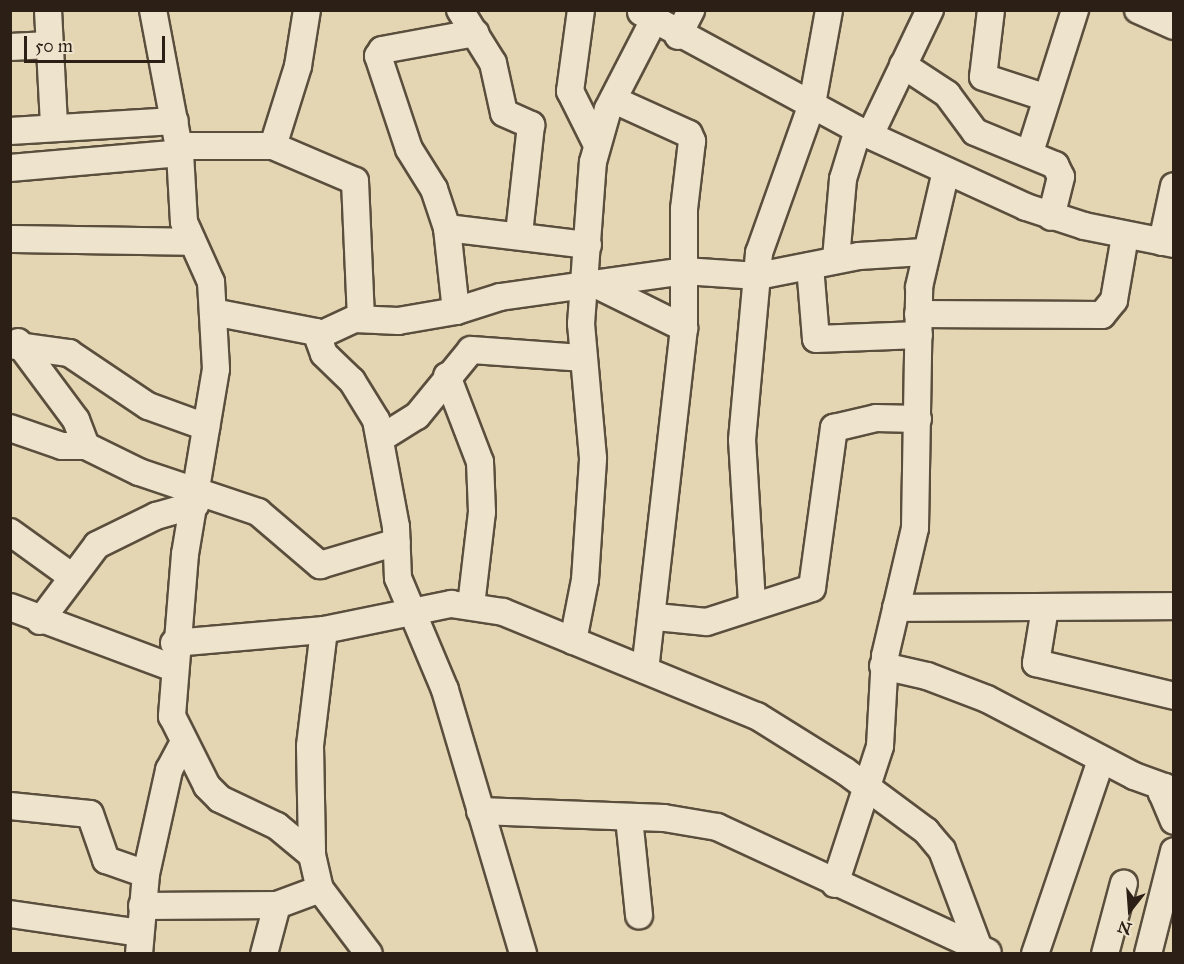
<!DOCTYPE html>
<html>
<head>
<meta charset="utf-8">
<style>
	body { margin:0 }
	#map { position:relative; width:1184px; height:964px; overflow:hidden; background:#e5d6b3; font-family:"IM FELL Great Primer",serif }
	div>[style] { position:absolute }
	.roads { filter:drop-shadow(2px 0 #5a4e3d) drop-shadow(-2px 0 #5a4e3d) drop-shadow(0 2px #5a4e3d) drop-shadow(0 -2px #5a4e3d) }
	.minor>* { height:26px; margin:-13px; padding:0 13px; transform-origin:13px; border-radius:13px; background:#eee4ce }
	span { translate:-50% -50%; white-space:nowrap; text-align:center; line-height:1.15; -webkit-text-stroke:6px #eee4ce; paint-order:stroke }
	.frame { position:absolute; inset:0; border:12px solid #2c2016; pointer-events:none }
	.north { position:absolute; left:1100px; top:880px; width:60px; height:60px; -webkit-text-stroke:4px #eee4ce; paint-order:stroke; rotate:197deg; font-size:16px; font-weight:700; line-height:24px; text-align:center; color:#2c2016 }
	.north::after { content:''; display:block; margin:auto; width:21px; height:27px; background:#2c2016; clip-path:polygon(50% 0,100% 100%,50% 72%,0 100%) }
	.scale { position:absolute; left:24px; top:36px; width:141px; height:27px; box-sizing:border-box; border:3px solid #2c2016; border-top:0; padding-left:8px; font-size:18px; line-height:21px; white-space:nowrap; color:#2c2016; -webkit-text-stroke:4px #eee4ce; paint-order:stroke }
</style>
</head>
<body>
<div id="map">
	<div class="roads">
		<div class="minor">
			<div style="left:48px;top:10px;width:115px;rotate:87deg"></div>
			<div style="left:153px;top:10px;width:146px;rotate:79.3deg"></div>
			<div style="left:180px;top:153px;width:69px;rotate:86.7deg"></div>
			<div style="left:184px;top:222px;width:66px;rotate:65.8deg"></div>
			<div style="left:211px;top:282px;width:87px;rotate:86.7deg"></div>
			<div style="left:216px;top:369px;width:188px;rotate:99.5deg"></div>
			<div style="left:185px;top:554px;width:163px;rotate:94.6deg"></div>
			<div style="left:172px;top:716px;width:78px;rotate:63.4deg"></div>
			<div style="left:207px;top:786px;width:18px;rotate:45deg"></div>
			<div style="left:220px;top:799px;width:63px;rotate:25.3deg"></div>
			<div style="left:277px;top:826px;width:45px;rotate:39.6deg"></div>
			<div style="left:460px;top:10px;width:62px;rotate:58.1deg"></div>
			<div style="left:493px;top:63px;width:51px;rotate:77.6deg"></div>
			<div style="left:504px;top:113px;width:30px;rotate:24deg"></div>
			<div style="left:531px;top:125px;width:110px;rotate:96.3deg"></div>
			<div style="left:581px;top:10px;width:82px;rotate:97.7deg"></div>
			<div style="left:570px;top:91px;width:60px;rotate:63.4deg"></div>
			<div style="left:991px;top:10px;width:67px;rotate:96.8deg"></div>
			<div style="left:983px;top:77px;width:67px;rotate:18.2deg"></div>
			<div style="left:1138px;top:10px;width:39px;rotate:24deg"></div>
			<div style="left:641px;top:12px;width:247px;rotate:28.5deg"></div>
			<div style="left:858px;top:130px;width:185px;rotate:24.6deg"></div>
			<div style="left:1026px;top:207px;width:61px;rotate:18.1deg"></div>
			<div style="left:1084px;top:226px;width:92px;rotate:11.3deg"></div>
			<div style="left:678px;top:36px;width:29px;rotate:-63deg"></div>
			<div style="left:10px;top:47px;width:39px;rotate:-3deg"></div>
			<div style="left:903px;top:65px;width:53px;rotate:33.4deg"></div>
			<div style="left:947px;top:94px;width:47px;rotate:53.6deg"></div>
			<div style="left:975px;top:132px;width:87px;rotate:22.4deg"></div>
			<div style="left:1055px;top:165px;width:13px;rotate:63deg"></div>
			<div style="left:1061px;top:177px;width:41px;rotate:104deg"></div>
			<div style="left:614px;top:100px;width:82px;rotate:24.4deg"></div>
			<div style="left:689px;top:134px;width:8px;rotate:67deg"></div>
			<div style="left:692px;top:141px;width:68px;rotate:96.7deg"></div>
			<div style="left:684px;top:209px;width:119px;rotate:90deg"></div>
			<div style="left:684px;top:328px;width:344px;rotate:96.5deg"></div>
			<div style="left:10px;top:131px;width:165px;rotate:-3.5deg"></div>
			<div style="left:870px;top:135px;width:139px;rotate:-64.4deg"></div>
			<div style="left:178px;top:146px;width:95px"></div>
			<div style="left:273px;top:146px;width:89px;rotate:23.1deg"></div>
			<div style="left:355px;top:181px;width:138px;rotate:87.5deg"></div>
			<div style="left:273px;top:146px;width:84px;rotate:-72.6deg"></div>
			<div style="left:298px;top:66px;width:57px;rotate:-80.9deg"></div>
			<div style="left:1030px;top:152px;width:149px;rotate:-72.4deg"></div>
			<div style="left:10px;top:168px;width:171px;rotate:-5deg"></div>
			<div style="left:447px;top:228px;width:142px;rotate:6.9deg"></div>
			<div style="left:10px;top:239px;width:181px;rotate:0.9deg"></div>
			<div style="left:1162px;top:242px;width:57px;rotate:-77.9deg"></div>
			<div style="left:836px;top:259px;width:80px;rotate:-85deg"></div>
			<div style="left:843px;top:179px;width:51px;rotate:-73deg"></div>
			<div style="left:810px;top:266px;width:73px;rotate:85.3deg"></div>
			<div style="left:816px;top:339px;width:103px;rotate:-2.2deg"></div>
			<div style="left:601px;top:287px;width:93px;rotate:26.3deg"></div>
			<div style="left:456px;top:311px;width:46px;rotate:-17.7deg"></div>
			<div style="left:500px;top:297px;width:186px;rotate:-8deg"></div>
			<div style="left:684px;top:271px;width:74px;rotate:3.9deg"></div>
			<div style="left:758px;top:276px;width:103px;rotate:-11.2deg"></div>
			<div style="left:859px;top:256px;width:65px;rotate:-3.5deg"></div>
			<div style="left:213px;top:312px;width:105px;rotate:11deg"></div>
			<div style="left:316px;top:332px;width:23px;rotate:70deg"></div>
			<div style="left:324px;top:354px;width:39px;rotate:44deg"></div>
			<div style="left:352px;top:381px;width:46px;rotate:58.4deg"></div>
			<div style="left:376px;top:420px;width:109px;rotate:79.4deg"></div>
			<div style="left:396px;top:527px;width:51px;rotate:87.8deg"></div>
			<div style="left:398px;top:578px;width:121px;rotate:67.2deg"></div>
			<div style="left:445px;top:690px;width:275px;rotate:73.5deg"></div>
			<div style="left:918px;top:314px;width:184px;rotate:0.3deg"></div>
			<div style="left:1102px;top:315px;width:19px;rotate:-51deg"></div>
			<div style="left:1114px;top:300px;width:65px;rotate:-80.2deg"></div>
			<div style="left:320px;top:335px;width:38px;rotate:-25deg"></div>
			<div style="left:355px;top:319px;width:43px;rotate:2.7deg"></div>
			<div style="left:398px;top:321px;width:59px;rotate:-9.8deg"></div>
			<div style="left:456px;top:311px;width:83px;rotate:-96.2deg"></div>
			<div style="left:447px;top:228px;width:41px;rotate:-108.4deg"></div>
			<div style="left:434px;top:189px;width:47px;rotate:-122deg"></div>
			<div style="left:409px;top:149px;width:98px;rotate:-108.4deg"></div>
			<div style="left:378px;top:56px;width:7px;rotate:-56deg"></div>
			<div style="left:382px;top:50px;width:95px;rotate:-10.4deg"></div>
			<div style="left:18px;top:342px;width:97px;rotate:53.4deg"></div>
			<div style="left:76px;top:420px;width:28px;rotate:69deg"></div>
			<div style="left:10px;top:345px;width:60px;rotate:7.7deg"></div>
			<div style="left:69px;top:353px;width:95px;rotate:33.9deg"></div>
			<div style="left:148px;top:406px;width:62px;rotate:19.9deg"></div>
			<div style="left:447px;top:376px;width:92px;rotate:69deg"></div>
			<div style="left:480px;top:462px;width:50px;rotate:87.7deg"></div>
			<div style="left:482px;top:512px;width:94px;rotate:96.7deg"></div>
			<div style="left:10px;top:428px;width:55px;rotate:19.1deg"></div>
			<div style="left:62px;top:446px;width:24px"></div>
			<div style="left:86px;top:446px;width:59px;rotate:26.1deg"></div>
			<div style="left:139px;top:472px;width:126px;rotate:18.6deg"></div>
			<div style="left:258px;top:512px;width:82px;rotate:40.5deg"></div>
			<div style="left:320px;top:565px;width:80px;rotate:-16.6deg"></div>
			<div style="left:383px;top:437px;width:40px;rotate:-32deg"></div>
			<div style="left:417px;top:416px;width:85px;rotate:-50.7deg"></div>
			<div style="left:471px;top:350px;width:111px;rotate:4.1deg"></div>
			<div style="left:10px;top:532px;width:75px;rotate:35.8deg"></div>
			<div style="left:752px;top:603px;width:163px;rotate:-93.5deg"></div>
			<div style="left:742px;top:440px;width:188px;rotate:-84.8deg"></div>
			<div style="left:759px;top:253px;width:158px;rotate:-70.4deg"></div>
			<div style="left:812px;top:104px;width:96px;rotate:-79.7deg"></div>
			<div style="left:10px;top:607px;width:174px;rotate:20.5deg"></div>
			<div style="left:896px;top:608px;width:278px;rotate:-0.4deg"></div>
			<div style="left:1045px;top:608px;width:56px;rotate:99.3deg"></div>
			<div style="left:1036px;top:663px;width:142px;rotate:13.4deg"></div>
			<div style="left:656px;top:617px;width:51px;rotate:5.6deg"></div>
			<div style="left:707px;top:622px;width:110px;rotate:-17.9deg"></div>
			<div style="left:812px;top:588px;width:162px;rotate:-82.2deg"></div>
			<div style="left:834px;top:428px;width:43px;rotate:-13.4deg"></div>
			<div style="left:876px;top:418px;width:42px;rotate:1.4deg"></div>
			<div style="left:40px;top:621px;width:95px;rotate:-53.1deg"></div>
			<div style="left:97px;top:545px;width:66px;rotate:-26.2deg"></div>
			<div style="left:156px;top:516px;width:41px;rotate:-15.8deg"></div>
			<div style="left:324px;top:630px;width:117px;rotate:96.9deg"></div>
			<div style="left:310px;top:746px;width:109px;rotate:88.9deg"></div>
			<div style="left:312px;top:855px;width:35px;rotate:77deg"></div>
			<div style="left:320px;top:889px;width:81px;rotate:53deg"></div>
			<div style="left:573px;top:641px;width:62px;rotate:-78.9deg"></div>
			<div style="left:585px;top:580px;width:122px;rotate:-86.2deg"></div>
			<div style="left:593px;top:458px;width:135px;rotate:-95.1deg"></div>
			<div style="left:581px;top:324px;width:162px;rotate:-85.8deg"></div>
			<div style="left:593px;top:162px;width:55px;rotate:-74.2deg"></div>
			<div style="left:608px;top:109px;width:100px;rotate:-62.7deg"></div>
			<div style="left:174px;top:643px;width:151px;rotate:-5deg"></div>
			<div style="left:324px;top:630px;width:130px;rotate:-11.6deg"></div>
			<div style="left:451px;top:604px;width:53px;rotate:8.7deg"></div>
			<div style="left:503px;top:612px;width:274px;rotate:22.3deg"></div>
			<div style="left:757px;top:716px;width:104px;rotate:32deg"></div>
			<div style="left:845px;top:771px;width:101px;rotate:36.5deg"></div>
			<div style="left:926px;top:831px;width:25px;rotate:50deg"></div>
			<div style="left:942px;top:850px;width:111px;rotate:69.4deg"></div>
			<div style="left:883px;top:666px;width:45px;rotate:12.8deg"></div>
			<div style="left:927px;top:676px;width:64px;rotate:21deg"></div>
			<div style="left:987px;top:699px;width:166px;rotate:27.6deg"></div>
			<div style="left:1134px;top:776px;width:33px;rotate:20deg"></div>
			<div style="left:1165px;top:787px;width:7px;rotate:117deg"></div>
			<div style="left:1162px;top:793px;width:30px;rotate:67deg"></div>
			<div style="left:10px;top:806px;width:80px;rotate:5.7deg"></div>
			<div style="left:90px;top:814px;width:49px;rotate:70.8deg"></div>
			<div style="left:106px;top:860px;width:42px;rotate:19.3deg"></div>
			<div style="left:480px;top:811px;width:184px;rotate:2.2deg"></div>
			<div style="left:664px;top:818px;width:54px;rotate:9.6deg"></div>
			<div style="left:717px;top:827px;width:298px;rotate:24.8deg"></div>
			<div style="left:629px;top:818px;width:98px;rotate:84.1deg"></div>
			<div style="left:835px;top:884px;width:145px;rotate:-71.9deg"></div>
			<div style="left:880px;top:746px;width:90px;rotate:-86.8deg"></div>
			<div style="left:885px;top:656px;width:131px;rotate:-76.8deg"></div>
			<div style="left:915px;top:528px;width:241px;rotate:-89deg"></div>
			<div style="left:919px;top:287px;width:119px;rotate:-76.9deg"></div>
			<div style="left:142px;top:906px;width:135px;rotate:-0.4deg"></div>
			<div style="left:277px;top:905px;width:46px;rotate:-20.4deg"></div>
			<div style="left:10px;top:914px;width:131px;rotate:8.3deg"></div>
			<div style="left:139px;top:954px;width:80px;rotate:-85deg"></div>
			<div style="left:146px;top:874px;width:107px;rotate:-77.5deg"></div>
			<div style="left:169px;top:770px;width:30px;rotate:-62deg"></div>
			<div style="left:264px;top:954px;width:51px;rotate:-75.1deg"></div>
			<div style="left:1035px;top:954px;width:205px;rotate:-71.2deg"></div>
			<div style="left:1105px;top:954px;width:73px;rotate:-75deg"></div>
			<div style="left:1148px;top:954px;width:106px;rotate:-75.8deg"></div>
		</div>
	</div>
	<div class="frame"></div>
	<div class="north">N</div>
	<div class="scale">50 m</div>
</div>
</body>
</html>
